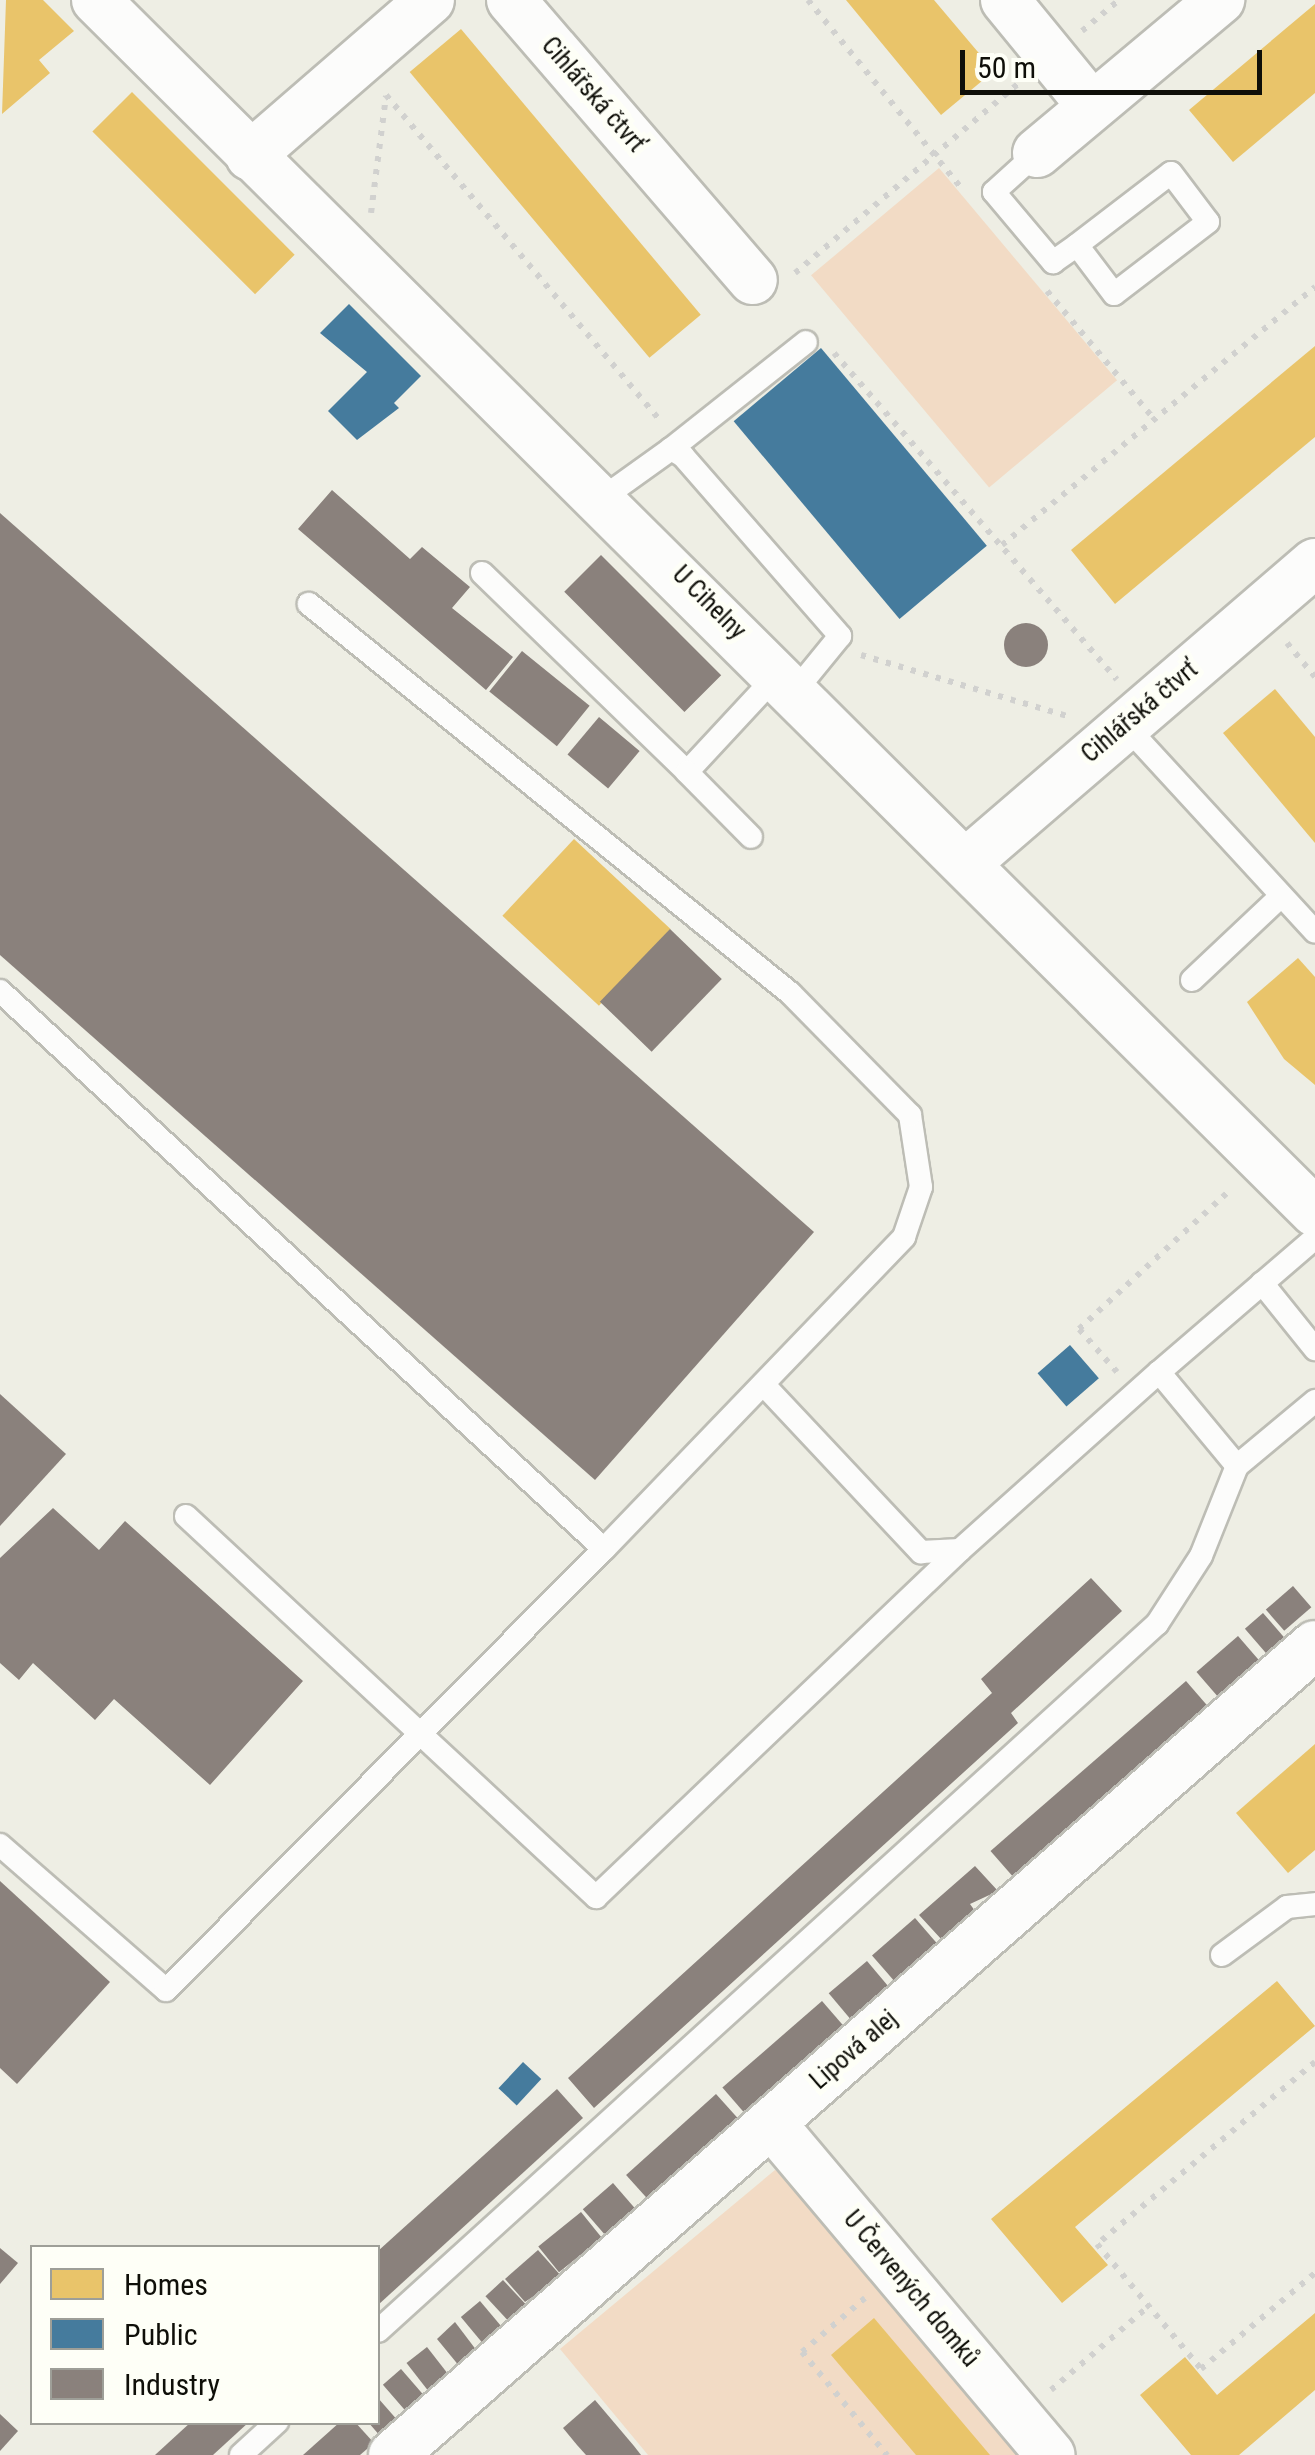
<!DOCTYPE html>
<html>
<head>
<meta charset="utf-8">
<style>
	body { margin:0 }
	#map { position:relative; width:1315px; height:2455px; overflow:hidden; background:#eeeee4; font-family:"Roboto Condensed",sans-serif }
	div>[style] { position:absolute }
	.green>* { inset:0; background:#f2dbc5; transform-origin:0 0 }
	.homes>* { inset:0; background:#e9c46a; transform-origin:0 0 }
	.public>* { inset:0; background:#457b9d; transform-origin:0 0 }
	.industry>* { inset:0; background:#8a817c; transform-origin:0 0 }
	.round { border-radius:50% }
	.path>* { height:6px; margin-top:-3px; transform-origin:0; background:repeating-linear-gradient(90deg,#d1d1cf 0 5px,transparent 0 13px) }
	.roads { filter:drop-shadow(2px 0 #bdbdb5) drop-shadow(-2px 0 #bdbdb5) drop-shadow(0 2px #bdbdb5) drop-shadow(0 -2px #bdbdb5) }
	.service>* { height:22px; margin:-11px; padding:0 11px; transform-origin:11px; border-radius:11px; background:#fcfcfb }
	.minor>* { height:48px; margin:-24px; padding:0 24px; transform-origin:24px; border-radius:24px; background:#fcfcfb }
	span { translate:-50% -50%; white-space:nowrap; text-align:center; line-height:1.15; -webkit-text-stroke:10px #fefff7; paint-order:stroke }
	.street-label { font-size:25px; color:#0f0f09 }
	.legend { position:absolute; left:30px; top:2245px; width:350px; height:180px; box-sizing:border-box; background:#fefff7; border:2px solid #9e9f98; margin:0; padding:12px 18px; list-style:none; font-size:30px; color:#0f0f09 }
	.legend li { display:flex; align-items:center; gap:20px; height:50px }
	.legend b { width:50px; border:2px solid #9e9f98 }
	.scale { position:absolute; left:960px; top:50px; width:302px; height:45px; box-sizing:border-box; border:5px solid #0f0f09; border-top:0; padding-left:12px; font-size:30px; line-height:35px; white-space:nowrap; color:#0f0f09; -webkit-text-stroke:8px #fefff7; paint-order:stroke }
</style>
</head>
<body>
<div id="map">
	<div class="green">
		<div style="left:939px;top:168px;width:277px;height:167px;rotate:50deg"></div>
		<div style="clip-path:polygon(775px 2170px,809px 2189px,1033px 2455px,648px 2455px,560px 2349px)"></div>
	</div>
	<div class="homes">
		<div style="clip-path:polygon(6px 0,43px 0,74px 31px,39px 60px,50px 73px,2px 114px)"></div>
		<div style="clip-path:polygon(846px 0,934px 0,994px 71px,941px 115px)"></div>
		<div style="clip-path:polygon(1315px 4px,1315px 93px,1233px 162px,1189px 110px)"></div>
		<div style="left:461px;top:29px;width:373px;height:67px;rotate:50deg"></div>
		<div style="left:132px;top:92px;width:230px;height:56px;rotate:45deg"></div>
		<div style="clip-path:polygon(1315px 346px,1315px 437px,1115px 604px,1071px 550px)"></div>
		<div style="clip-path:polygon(1275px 689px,1315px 737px,1315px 843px,1223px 733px)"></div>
		<div style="left:574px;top:839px;width:132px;height:105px;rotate:43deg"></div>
		<div style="clip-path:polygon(1298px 958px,1315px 977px,1315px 1085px,1284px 1059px,1247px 1002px)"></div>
		<div style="clip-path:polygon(1315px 1744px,1315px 1850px,1288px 1873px,1236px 1813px)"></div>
		<div style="clip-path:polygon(1277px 1981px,1315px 2026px,1075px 2227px,1108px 2265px,1062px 2303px,991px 2219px)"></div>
		<div style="clip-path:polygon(1315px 2313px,1315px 2390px,1239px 2455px,1191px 2455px,1140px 2395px,1185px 2357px,1217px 2395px)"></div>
		<div style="clip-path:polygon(874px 2318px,990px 2455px,916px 2455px,831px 2355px)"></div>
	</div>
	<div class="public">
		<div style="clip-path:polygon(349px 304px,421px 376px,394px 403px,399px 408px,357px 440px,328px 411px,367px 372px,320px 333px)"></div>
		<div style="left:821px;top:348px;width:258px;height:114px;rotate:50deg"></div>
		<div style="left:1070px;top:1345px;width:44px;height:43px;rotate:49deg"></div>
		<div style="left:523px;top:2062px;width:25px;height:36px;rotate:43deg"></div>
	</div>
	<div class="industry">
		<div style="clip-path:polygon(332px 490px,410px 559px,422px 547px,470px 587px,452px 608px,513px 657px,486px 690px,298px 529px)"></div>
		<div style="clip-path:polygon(0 513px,814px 1232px,595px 1480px,0 955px)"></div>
		<div style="left:601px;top:555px;width:170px;height:52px;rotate:45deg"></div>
		<div class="round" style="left:1004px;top:623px;width:44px;height:44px"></div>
		<div style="left:522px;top:651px;width:87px;height:52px;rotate:39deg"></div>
		<div style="left:599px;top:717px;width:53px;height:49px;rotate:40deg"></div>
		<div style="left:670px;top:929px;width:72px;height:101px;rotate:44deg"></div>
		<div style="clip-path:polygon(0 1394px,66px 1454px,0 1526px)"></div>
		<div style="clip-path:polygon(53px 1508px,99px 1550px,125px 1521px,303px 1681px,210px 1785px,114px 1699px,95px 1720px,33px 1663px,19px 1680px,0 1663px,0 1558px)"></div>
		<div style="clip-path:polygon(1091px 1578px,1122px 1611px,1011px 1713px,1018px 1723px,594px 2108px,568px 2078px,992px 1693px,981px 1679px)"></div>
		<div style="left:1293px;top:1586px;width:28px;height:36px;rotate:49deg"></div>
		<div style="left:1263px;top:1613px;width:35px;height:24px;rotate:49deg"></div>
		<div style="left:1238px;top:1636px;width:33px;height:55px;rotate:49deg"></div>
		<div style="left:1186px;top:1681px;width:35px;height:259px;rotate:49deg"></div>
		<div style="clip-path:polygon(975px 1866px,998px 1891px,970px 1904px,975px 1911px,942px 1940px,919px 1915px)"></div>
		<div style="clip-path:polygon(0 1881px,110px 1982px,17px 2084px,0 2068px)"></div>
		<div style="left:915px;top:1918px;width:35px;height:57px;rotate:49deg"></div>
		<div style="left:867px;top:1961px;width:35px;height:50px;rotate:50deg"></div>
		<div style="left:822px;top:2001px;width:35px;height:132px;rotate:49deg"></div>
		<div style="clip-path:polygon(557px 2089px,583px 2118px,378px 2305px,378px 2251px)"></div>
		<div style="left:716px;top:2094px;width:36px;height:121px;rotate:48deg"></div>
		<div style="left:613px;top:2183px;width:37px;height:40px;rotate:49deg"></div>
		<div style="left:581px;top:2212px;width:33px;height:55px;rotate:51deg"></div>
		<div style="clip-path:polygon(0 2248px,18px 2263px,0 2284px)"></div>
		<div style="clip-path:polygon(538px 2250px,562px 2277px,525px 2302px,505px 2279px)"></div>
		<div style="left:503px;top:2280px;width:37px;height:24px;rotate:47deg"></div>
		<div style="left:480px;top:2301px;width:35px;height:25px;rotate:50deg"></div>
		<div style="clip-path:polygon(455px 2322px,477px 2351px,460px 2367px,437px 2339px)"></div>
		<div style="left:427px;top:2347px;width:37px;height:26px;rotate:52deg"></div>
		<div style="left:401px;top:2369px;width:38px;height:24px;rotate:49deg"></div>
		<div style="clip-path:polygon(378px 2398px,399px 2422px,381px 2437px,368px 2422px,378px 2422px)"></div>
		<div style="clip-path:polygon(595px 2400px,634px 2446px,641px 2455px,586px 2455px,577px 2445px,563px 2428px)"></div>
		<div style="clip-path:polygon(0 2414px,18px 2431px,0 2451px)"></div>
		<div style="clip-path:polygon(191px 2422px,249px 2422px,213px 2455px,155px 2455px)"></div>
		<div style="clip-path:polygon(340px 2422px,355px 2422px,374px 2443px,360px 2455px,303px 2455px)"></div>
	</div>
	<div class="path">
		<div style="left:808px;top:0;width:244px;rotate:50.8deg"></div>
		<div style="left:1082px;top:31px;width:48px;rotate:-40deg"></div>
		<div style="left:386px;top:95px;width:427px;rotate:49.9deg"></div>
		<div style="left:371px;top:213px;width:118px;rotate:-82.7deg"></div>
		<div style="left:795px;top:273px;width:292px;rotate:-40.3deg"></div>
		<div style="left:1047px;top:291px;width:167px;rotate:50.1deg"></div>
		<div style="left:834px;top:353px;width:432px;rotate:49.1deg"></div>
		<div style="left:1002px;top:545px;width:406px;rotate:-39.5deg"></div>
		<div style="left:1287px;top:643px;width:44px;rotate:50.5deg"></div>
		<div style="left:861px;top:655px;width:218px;rotate:16.5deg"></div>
		<div style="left:1117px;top:1372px;width:57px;rotate:-131.5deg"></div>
		<div style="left:1079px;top:1329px;width:205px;rotate:-42.6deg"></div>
		<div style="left:1315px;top:2062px;width:284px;rotate:140.1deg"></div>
		<div style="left:1097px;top:2244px;width:163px;rotate:50.2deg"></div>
		<div style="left:1201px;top:2369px;width:149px;rotate:-40.1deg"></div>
		<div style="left:865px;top:2298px;width:83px;rotate:139.4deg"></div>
		<div style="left:802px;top:2352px;width:134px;rotate:50.5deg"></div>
		<div style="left:1051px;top:2390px;width:129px;rotate:-40.6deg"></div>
	</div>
	<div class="roads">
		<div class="service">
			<div style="left:1037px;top:153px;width:58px;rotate:137.8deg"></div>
			<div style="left:994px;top:192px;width:92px;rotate:49.9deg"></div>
			<div style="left:1053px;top:262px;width:29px;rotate:-35deg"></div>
			<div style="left:1171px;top:173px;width:61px;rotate:52.9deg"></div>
			<div style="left:1208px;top:222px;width:118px;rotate:142.5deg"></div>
			<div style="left:1114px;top:294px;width:61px;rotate:-127.1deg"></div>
			<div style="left:1077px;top:245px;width:118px;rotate:-37.5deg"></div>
			<div style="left:671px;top:449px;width:172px;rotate:-38.4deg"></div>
			<div style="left:604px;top:497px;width:82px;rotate:-35.6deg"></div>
			<div style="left:671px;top:449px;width:14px;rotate:30deg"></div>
			<div style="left:683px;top:456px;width:239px;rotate:48.9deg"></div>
			<div style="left:840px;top:636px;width:70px;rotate:129.2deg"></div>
			<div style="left:482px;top:573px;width:286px;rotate:44.1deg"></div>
			<div style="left:687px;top:772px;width:135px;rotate:-47.1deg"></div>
			<div style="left:1124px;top:724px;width:282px;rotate:47.4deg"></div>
			<div style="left:687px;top:772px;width:91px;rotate:45.4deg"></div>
			<div style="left:1192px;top:980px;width:122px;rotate:-43.3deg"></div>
			<div style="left:0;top:991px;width:822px;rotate:42.73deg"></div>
			<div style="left:604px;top:1549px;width:433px;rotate:-46.1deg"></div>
			<div style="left:904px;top:1237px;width:53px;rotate:-71.2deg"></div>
			<div style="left:921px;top:1187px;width:73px;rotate:-98.7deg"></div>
			<div style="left:910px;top:1115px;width:171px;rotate:-134.5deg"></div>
			<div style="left:790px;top:993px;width:619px;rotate:-141.04deg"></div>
			<div style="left:1315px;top:1238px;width:206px;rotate:139.3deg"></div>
			<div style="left:1159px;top:1372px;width:122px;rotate:50.3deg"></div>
			<div style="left:1237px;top:1466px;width:102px;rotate:-39.8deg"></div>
			<div style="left:1262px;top:1283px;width:85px;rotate:51.2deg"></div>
			<div style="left:763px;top:1384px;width:231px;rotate:46.8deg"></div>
			<div style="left:921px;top:1552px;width:39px;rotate:-3deg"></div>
			<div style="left:960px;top:1550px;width:267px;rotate:-41.8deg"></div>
			<div style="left:186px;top:1516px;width:560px;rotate:42.9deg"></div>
			<div style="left:596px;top:1897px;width:503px;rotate:-43.63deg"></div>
			<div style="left:0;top:1845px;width:220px;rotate:41.1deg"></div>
			<div style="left:166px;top:1990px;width:622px;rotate:-45.2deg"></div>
			<div style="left:1222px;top:1955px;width:81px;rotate:-36.4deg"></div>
			<div style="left:1287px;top:1907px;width:28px;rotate:-6deg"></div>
			<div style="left:378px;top:2331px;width:1052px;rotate:-42.23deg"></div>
			<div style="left:1157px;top:1624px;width:81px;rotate:-57.1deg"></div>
			<div style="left:1201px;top:1556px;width:97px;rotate:-68.2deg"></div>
			<div style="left:241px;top:2455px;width:49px;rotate:-42.5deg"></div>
		</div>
		<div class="minor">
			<div style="left:96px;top:0;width:1719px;rotate:44.84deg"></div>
			<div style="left:511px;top:0;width:370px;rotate:49.2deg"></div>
			<div style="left:1005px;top:0;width:136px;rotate:50.7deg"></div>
			<div style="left:1037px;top:153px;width:239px;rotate:-39.9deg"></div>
			<div style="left:250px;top:156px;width:238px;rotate:-40.9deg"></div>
			<div style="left:966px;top:863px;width:460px;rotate:-40.7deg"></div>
			<div style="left:771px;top:2123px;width:434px;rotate:49.9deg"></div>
			<div style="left:393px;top:2455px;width:1227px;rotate:-41.3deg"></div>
		</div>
	</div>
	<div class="street-label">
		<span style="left:593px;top:95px;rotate:49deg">Cihlářská čtvrť</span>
		<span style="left:709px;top:603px;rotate:45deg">U Cihelny</span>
		<span style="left:1140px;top:712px;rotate:-40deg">Cihlářská čtvrť</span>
		<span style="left:854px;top:2050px;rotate:-41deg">Lipová alej</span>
		<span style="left:911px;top:2289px;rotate:50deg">U Červených domků</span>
	</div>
	<ul class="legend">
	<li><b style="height:28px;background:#e9c46a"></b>Homes</li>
	<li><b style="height:28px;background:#457b9d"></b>Public</li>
	<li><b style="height:28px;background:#8a817c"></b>Industry</li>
	</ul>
	<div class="scale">50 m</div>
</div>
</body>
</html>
